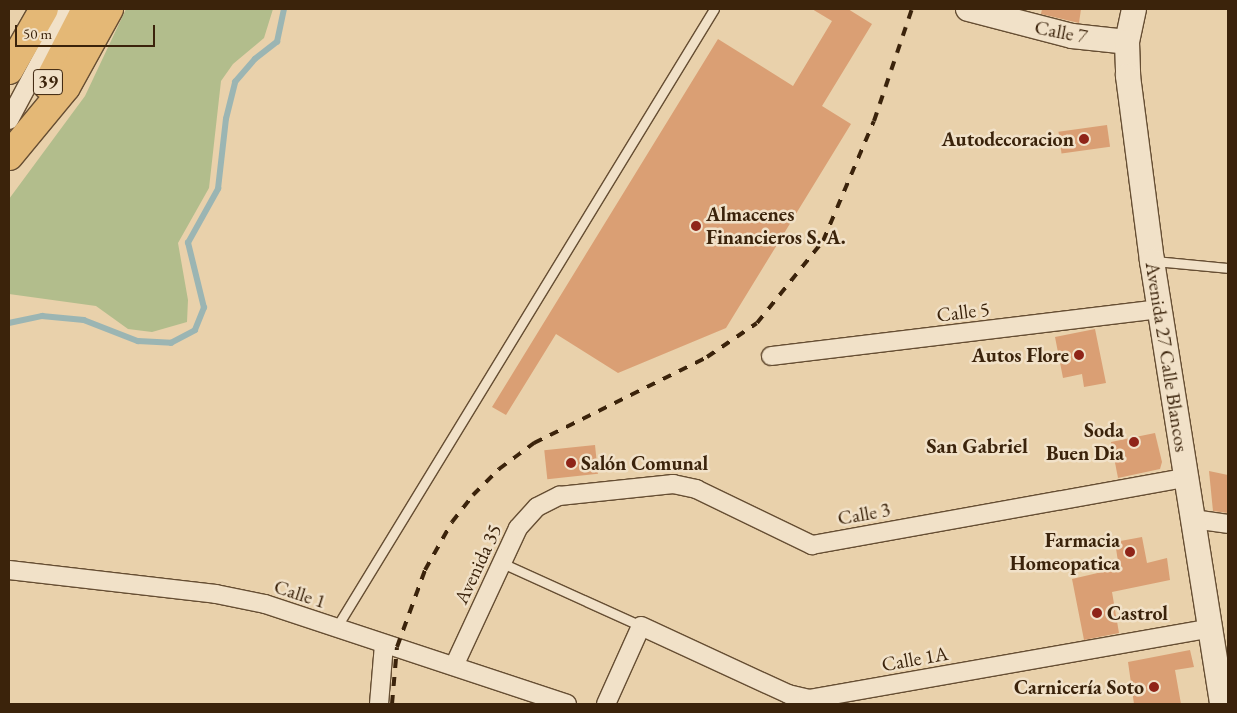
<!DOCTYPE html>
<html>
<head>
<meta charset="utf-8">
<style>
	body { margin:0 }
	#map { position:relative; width:1237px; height:713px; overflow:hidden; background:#e9d1ab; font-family:"EB Garamond",serif }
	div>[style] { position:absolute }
	.green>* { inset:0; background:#b2bd8c }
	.stream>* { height:5.5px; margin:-2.75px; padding:0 2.75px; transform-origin:2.75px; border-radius:2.75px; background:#9bb5b3 }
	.building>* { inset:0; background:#da9f74; transform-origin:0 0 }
	.roads { filter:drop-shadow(1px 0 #664e33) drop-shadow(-1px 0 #664e33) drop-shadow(0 1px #664e33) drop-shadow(0 -1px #664e33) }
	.lane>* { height:9px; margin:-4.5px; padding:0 4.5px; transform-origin:4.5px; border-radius:4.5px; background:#f1e1c8 }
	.street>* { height:18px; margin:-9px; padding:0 9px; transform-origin:9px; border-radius:9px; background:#f1e1c8 }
	.secondary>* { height:24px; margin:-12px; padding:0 12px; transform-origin:12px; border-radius:12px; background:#f1e1c8 }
	.highway>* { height:28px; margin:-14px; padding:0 14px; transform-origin:14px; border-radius:14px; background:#e4b876 }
	.rail>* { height:4px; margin-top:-2px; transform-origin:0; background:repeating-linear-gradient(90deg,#3b230b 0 9px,transparent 0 18px) }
	.dots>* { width:14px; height:14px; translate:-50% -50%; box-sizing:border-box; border:2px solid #f1e1c8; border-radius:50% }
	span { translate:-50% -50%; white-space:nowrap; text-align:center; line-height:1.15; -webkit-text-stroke:5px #f1e1c8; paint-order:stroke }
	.shield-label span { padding:1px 4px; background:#f1e1c8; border:1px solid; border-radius:4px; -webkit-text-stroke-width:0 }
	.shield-label { font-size:19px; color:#3b230b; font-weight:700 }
	.street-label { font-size:20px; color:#3b230b }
	.poi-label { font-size:20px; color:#3b230b; font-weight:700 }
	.right { translate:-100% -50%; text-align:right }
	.left { translate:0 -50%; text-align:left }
	.neighbourhood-label { font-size:21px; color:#3b230b; font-weight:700 }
	.frame { position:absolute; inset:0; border:10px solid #3b230b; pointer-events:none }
	.scale { position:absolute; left:15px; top:25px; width:140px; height:22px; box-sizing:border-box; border:2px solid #3b230b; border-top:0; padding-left:6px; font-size:15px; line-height:18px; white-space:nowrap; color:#3b230b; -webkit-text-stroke:4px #f1e1c8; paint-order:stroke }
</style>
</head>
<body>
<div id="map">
	<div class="green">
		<div style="clip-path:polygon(126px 9px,273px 9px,264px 38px,233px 64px,221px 81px,209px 188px,178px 243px,188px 300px,187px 322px,152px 332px,128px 329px,96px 306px,9px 294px,9px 199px,85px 96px)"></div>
	</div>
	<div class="stream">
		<div style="left:9px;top:323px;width:34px;rotate:-12deg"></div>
		<div style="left:42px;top:316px;width:42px;rotate:5.4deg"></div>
		<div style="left:84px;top:320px;width:58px;rotate:21.3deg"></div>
		<div style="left:138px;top:341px;width:33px;rotate:3deg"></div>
		<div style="left:171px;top:343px;width:27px;rotate:-28deg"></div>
		<div style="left:195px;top:330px;width:24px;rotate:-68deg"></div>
		<div style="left:204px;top:308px;width:67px;rotate:-103.8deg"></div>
		<div style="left:188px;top:243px;width:62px;rotate:-60.9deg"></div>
		<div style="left:218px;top:189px;width:70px;rotate:-83.5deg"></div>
		<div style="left:226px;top:119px;width:38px;rotate:-76deg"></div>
		<div style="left:235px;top:82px;width:30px;rotate:-49deg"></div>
		<div style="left:255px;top:59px;width:28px;rotate:-38deg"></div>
		<div style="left:277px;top:42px;width:34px;rotate:-78deg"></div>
	</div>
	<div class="building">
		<div style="clip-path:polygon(812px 9px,848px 9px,872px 24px,822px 106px,851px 124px,726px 328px,618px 373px,556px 334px,506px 415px,492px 407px,718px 39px,793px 86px,832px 21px)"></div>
		<div style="clip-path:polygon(1042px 9px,1081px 9px,1079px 23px,1041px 14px)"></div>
		<div style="left:1107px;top:125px;width:22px;height:49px;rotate:82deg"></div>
		<div style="clip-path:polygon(1095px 329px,1106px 383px,1084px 387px,1082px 374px,1063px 378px,1055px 337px)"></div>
		<div style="clip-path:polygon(1155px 433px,1162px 462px,1160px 469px,1118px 478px,1111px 442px)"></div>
		<div style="left:595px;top:445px;width:29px;height:51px;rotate:84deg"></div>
		<div style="clip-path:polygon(1209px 471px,1228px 475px,1228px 513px,1213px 511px)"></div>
		<div style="clip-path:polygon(1142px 537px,1147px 563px,1167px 558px,1170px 580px,1112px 592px,1119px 633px,1084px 640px,1072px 579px,1119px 568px,1115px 542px)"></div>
		<div style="clip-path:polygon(1190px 650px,1194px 667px,1175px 670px,1181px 704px,1134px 704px,1128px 662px)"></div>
	</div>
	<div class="roads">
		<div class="lane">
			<div style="left:1154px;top:261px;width:74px;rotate:5.4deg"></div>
			<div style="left:502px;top:563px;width:153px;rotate:24.4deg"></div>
			<div style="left:336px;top:628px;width:725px;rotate:-58.59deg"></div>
		</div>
		<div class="street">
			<div style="left:9px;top:120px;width:126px;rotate:-62deg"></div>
			<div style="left:771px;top:356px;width:391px;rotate:-6.9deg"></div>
			<div style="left:1193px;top:519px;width:35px;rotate:8deg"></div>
			<div style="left:9px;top:570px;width:208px;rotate:6.6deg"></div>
			<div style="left:216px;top:594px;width:50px;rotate:11.5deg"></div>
			<div style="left:265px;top:604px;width:318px;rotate:18.3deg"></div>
			<div style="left:454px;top:666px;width:152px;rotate:-65.1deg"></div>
			<div style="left:518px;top:528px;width:28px;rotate:-48deg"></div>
			<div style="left:537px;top:507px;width:25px;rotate:-27deg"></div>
			<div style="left:559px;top:496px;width:115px;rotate:-6deg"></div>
			<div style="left:673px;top:484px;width:24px;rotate:12deg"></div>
			<div style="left:696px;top:489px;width:129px;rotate:25.8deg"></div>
			<div style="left:812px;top:545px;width:380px;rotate:-10.2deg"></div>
			<div style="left:379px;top:704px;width:60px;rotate:-85.2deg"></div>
			<div style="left:606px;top:704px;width:85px;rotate:-65.8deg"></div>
			<div style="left:641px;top:626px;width:162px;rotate:24.8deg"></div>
			<div style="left:788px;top:694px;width:22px;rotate:13deg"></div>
			<div style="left:809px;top:699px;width:407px;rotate:-10deg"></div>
		</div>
		<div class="secondary">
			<div style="left:968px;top:9px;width:107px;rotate:14.6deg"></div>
			<div style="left:1072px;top:36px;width:55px;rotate:6.2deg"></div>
			<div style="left:1134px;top:9px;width:34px;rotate:102deg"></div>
			<div style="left:1127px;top:42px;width:34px;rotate:88deg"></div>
			<div style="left:1128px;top:76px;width:187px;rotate:82.6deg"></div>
			<div style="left:1152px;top:261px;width:448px;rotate:81deg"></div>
		</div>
		<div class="highway">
			<div style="left:9px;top:70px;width:70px;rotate:-60.2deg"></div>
			<div style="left:47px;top:85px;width:85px;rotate:-62.8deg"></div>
			<div style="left:9px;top:156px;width:89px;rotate:-50.4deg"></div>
			<div style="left:66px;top:87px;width:89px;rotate:-61.1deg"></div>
		</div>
	</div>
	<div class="rail">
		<div style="left:392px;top:704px;width:57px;rotate:-85deg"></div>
		<div style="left:397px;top:647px;width:82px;rotate:-70deg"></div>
		<div style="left:425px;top:570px;width:55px;rotate:-60.6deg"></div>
		<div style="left:452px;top:522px;width:34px;rotate:-52deg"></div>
		<div style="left:473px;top:495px;width:37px;rotate:-45deg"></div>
		<div style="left:499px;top:469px;width:44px;rotate:-36.6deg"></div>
		<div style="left:534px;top:443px;width:193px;rotate:-26.4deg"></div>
		<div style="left:707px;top:357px;width:60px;rotate:-34.2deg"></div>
		<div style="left:757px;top:323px;width:105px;rotate:-51.2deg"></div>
		<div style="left:823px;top:241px;width:130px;rotate:-67deg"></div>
		<div style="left:874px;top:121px;width:118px;rotate:-71.3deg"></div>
	</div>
	<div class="dots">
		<div style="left:1084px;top:139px;background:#8f2418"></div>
		<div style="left:696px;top:226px;background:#8f2418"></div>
		<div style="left:1079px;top:355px;background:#8f2418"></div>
		<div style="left:1134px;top:442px;background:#8f2418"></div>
		<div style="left:571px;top:463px;background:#8f2418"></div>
		<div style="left:1130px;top:552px;background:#8f2418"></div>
		<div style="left:1097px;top:613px;background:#8f2418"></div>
		<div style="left:1154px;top:687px;background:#8f2418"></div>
	</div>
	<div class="shield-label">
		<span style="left:48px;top:82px">39</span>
	</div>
	<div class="street-label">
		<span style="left:1061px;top:32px;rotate:11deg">Calle 7</span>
		<span style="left:963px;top:312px;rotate:-7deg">Calle 5</span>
		<span style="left:1167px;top:357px;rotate:81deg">Avenida 27 Calle Blancos</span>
		<span style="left:864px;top:514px;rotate:-10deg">Calle 3</span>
		<span style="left:478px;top:564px;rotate:-65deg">Avenida 35</span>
		<span style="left:300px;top:594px;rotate:18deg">Calle 1</span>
		<span style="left:915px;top:659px;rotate:-10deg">Calle 1A</span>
	</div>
	<div class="poi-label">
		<span class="right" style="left:1074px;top:139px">Autodecoracion</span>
		<span class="left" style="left:706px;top:226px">Almacenes<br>Financieros S. A.</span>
		<span class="right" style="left:1069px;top:355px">Autos Flore</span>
		<span class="right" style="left:1124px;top:442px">Soda<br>Buen Dia</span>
		<span class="left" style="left:581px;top:463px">Salón Comunal</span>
		<span class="right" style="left:1120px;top:552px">Farmacia<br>Homeopatica</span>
		<span class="left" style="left:1107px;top:613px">Castrol</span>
		<span class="right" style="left:1144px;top:687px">Carnicería Soto</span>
	</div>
	<div class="neighbourhood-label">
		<span style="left:977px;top:446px">San Gabriel</span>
	</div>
	<div class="frame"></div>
	<div class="scale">50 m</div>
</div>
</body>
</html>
